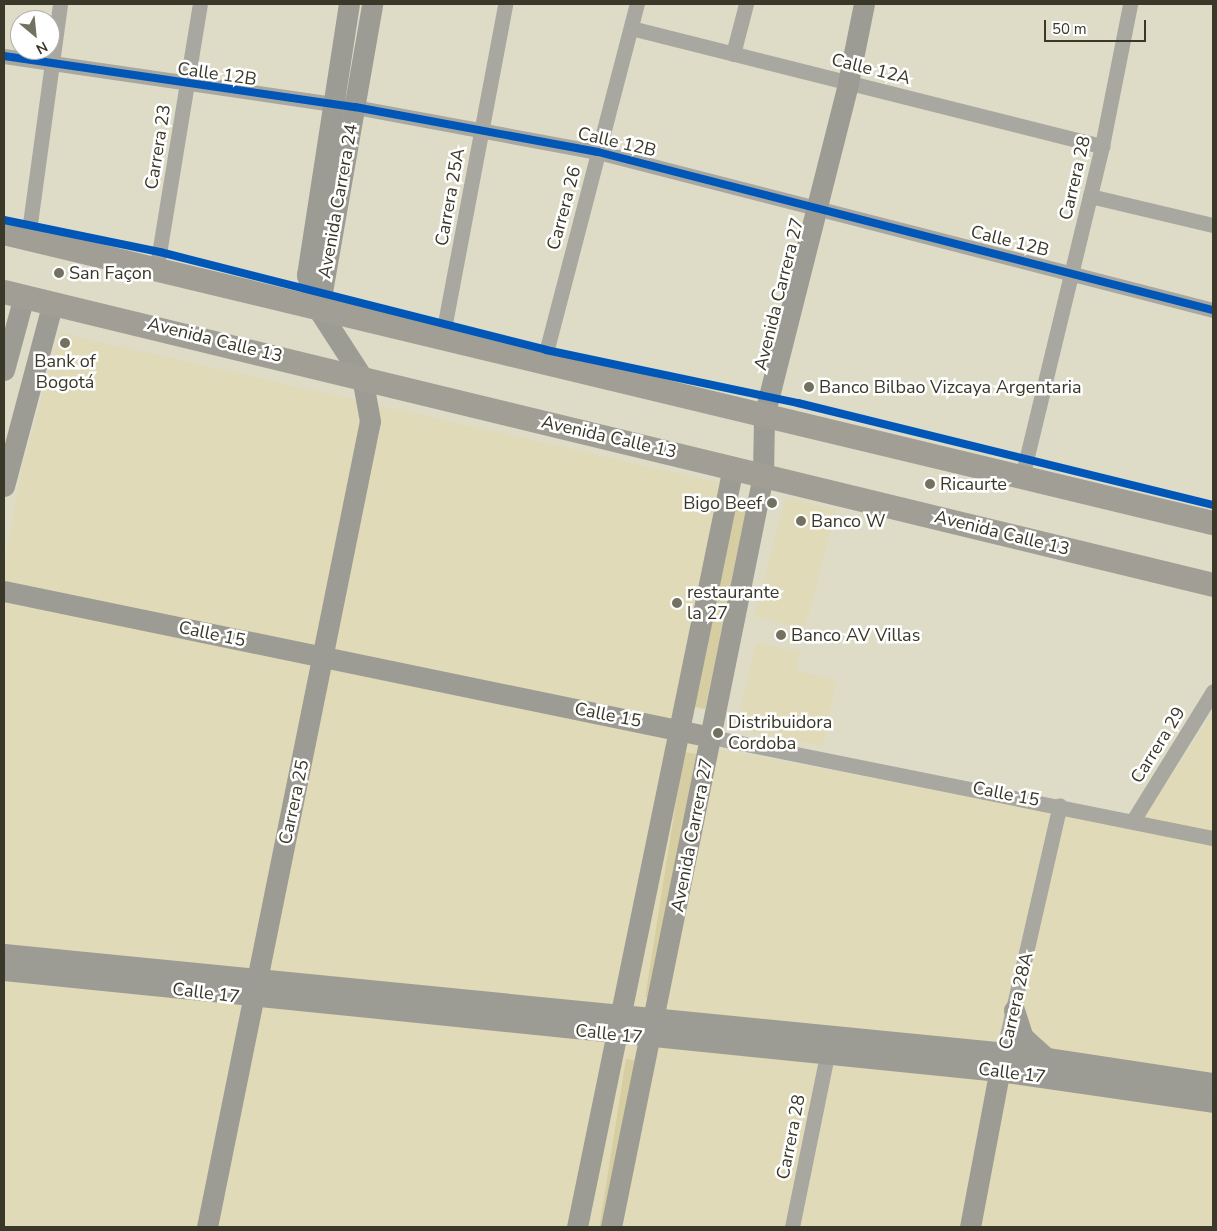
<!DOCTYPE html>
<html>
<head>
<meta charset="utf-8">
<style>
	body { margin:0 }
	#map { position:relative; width:1217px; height:1231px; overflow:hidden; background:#dedbc7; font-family:"Nunito Sans",sans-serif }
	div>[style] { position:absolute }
	.built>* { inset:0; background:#e0dab8; transform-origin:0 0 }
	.green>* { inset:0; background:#d6cda2; transform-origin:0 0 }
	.street>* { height:15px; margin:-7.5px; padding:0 7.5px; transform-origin:7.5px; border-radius:7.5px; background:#a8a7a0 }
	.secondary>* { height:21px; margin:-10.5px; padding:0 10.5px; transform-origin:10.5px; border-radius:10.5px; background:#9d9c94 }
	.primary>* { height:24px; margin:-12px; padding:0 12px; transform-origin:12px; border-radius:12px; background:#a19f95 }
	.cycleway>* { height:8px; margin:-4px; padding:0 4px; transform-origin:4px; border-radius:4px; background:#0057b8 }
	.dots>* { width:14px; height:14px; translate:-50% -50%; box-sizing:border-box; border:2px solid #fff; border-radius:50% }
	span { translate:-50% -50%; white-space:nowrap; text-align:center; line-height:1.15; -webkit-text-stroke:5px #fff; paint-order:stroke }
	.street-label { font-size:18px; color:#3a3829 }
	.poi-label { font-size:18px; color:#3a3829 }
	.left { translate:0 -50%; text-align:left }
	.right { translate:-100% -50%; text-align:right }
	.frame { position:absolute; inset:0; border:5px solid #3a3829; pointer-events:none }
	.north { position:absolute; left:10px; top:10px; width:50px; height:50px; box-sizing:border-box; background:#fff; border:1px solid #b0afa9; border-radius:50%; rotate:152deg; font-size:14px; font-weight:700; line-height:20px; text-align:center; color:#3a3829 }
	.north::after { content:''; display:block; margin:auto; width:18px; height:22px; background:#737160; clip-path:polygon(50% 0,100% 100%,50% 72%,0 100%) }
	.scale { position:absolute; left:1044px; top:20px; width:102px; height:22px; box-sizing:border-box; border:2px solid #3a3829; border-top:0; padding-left:6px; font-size:15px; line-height:18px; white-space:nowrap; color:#3a3829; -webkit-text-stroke:4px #fff; paint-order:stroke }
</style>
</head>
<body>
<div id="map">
	<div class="built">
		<div style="clip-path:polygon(60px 333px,720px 483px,669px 740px,1137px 828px,1213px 712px,1213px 1227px,4px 1227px,4px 566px,22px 468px)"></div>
		<div style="left:786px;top:497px;width:52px;height:123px;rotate:15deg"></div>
		<div style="clip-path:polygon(756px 643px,800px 652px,796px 670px,836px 681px,823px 746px,736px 729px)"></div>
	</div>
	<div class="green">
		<div style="left:736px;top:497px;width:14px;height:214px;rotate:12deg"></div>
		<div style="left:684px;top:752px;width:13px;height:248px;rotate:9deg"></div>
		<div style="left:626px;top:1059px;width:12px;height:172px;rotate:9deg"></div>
	</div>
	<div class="street">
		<div style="left:631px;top:28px;width:486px;rotate:14.1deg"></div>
		<div style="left:733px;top:54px;width:52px;rotate:-75.4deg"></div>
		<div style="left:4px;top:56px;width:355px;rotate:8.3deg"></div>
		<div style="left:355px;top:107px;width:247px;rotate:10.5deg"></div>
		<div style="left:598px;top:152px;width:635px;rotate:14.41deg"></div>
		<div style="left:1090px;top:196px;width:126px;rotate:13.3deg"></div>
		<div style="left:28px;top:238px;width:236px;rotate:-82.2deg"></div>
		<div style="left:157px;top:266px;width:266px;rotate:-80.7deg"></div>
		<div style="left:442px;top:339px;width:341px;rotate:-79.3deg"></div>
		<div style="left:543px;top:364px;width:372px;rotate:-75.4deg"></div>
		<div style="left:1022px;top:477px;width:341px;rotate:-76.4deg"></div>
		<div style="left:1102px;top:146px;width:145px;rotate:-78.8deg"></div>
		<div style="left:711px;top:737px;width:512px;rotate:11.38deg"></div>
		<div style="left:1134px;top:819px;width:150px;rotate:-58.3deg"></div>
		<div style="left:1003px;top:1053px;width:254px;rotate:-77.1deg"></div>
		<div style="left:792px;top:1227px;width:176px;rotate:-78.5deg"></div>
	</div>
	<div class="secondary">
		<div style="left:319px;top:309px;width:310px;rotate:-80.1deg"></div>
		<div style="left:4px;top:370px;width:77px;rotate:-74.9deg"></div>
		<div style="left:4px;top:486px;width:190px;rotate:-75.1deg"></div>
		<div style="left:4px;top:591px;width:722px;rotate:11.67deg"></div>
		<div style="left:4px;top:954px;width:1028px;rotate:5.64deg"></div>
		<div style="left:1027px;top:1055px;width:188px;rotate:8.6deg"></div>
		<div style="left:4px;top:970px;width:1000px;rotate:5.8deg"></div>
		<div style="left:999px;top:1071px;width:216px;rotate:8.2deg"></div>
		<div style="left:1014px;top:1010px;width:28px;rotate:72deg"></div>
		<div style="left:1023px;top:1037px;width:31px;rotate:42deg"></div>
		<div style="left:207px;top:1227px;width:822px;rotate:-78.57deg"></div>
		<div style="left:370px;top:421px;width:45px;rotate:-100.3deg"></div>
		<div style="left:362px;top:377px;width:81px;rotate:-122.9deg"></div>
		<div style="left:318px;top:309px;width:36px;rotate:-108deg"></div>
		<div style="left:307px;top:275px;width:274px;rotate:-81.2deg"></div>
		<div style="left:577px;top:1227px;width:776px;rotate:-78.4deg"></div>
		<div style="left:611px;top:1227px;width:767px;rotate:-78.57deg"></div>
		<div style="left:763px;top:475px;width:59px;rotate:-89deg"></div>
		<div style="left:764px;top:416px;width:343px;rotate:-75.8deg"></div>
		<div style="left:848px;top:83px;width:81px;rotate:-78.6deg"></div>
		<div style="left:970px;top:1227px;width:172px;rotate:-79.3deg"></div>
	</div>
	<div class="primary">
		<div style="left:4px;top:233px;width:1243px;rotate:13.49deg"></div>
		<div style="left:4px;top:292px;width:1244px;rotate:13.62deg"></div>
	</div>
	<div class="cycleway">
		<div style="left:4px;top:56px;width:355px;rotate:8.3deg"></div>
		<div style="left:355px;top:107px;width:247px;rotate:10.5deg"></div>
		<div style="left:598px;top:152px;width:635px;rotate:14.41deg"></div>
		<div style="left:4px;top:220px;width:159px;rotate:11.6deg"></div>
		<div style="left:160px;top:252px;width:398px;rotate:14.2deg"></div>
		<div style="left:546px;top:350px;width:258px;rotate:11.9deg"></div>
		<div style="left:798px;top:403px;width:427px;rotate:13.8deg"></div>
	</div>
	<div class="dots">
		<div style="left:59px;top:273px;background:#737160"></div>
		<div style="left:65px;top:343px;background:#737160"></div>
		<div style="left:809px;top:387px;background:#737160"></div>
		<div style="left:930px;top:484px;background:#737160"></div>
		<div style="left:772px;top:503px;background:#737160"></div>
		<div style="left:801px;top:521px;background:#737160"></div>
		<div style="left:677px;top:603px;background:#737160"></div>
		<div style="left:781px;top:635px;background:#737160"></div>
		<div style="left:718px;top:733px;background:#737160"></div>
	</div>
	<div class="street-label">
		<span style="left:871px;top:69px;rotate:14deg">Calle 12A</span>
		<span style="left:217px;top:74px;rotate:8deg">Calle 12B</span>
		<span style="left:617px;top:142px;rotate:13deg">Calle 12B</span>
		<span style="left:158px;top:147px;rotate:-81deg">Carrera 23</span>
		<span style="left:1075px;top:178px;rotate:-77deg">Carrera 28</span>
		<span style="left:450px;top:197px;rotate:-80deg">Carrera 25A</span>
		<span style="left:338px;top:201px;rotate:-80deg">Avenida Carrera 24</span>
		<span style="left:564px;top:208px;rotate:-75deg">Carrera 26</span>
		<span style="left:1010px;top:241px;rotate:14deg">Calle 12B</span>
		<span style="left:779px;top:294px;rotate:-76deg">Avenida Carrera 27</span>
		<span style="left:215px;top:340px;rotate:14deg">Avenida Calle 13</span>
		<span style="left:609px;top:437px;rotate:13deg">Avenida Calle 13</span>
		<span style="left:1002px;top:533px;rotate:14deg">Avenida Calle 13</span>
		<span style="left:212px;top:634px;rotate:12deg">Calle 15</span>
		<span style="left:608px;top:715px;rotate:11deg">Calle 15</span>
		<span style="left:1158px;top:745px;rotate:-58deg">Carrera 29</span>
		<span style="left:1006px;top:794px;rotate:11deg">Calle 15</span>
		<span style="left:294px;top:802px;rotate:-78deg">Carrera 25</span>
		<span style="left:692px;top:835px;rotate:-79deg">Avenida Carrera 27</span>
		<span style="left:206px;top:993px;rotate:7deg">Calle 17</span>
		<span style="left:1016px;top:1001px;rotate:-77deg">Carrera 28A</span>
		<span style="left:609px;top:1034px;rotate:6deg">Calle 17</span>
		<span style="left:1012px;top:1073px;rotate:7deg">Calle 17</span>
		<span style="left:791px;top:1137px;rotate:-79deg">Carrera 28</span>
	</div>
	<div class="poi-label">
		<span class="left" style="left:69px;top:273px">San Façon</span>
		<span style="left:65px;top:372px">Bank of<br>Bogotá</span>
		<span class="left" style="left:819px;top:387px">Banco Bilbao Vizcaya Argentaria</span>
		<span class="left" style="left:940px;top:484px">Ricaurte</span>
		<span class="right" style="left:762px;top:503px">Bigo Beef</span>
		<span class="left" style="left:811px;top:521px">Banco W</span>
		<span class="left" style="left:687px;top:603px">restaurante<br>la 27</span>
		<span class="left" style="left:791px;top:635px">Banco AV Villas</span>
		<span class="left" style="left:728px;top:733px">Distribuidora<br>Cordoba</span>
	</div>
	<div class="frame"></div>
	<div class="north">N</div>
	<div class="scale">50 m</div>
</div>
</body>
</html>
